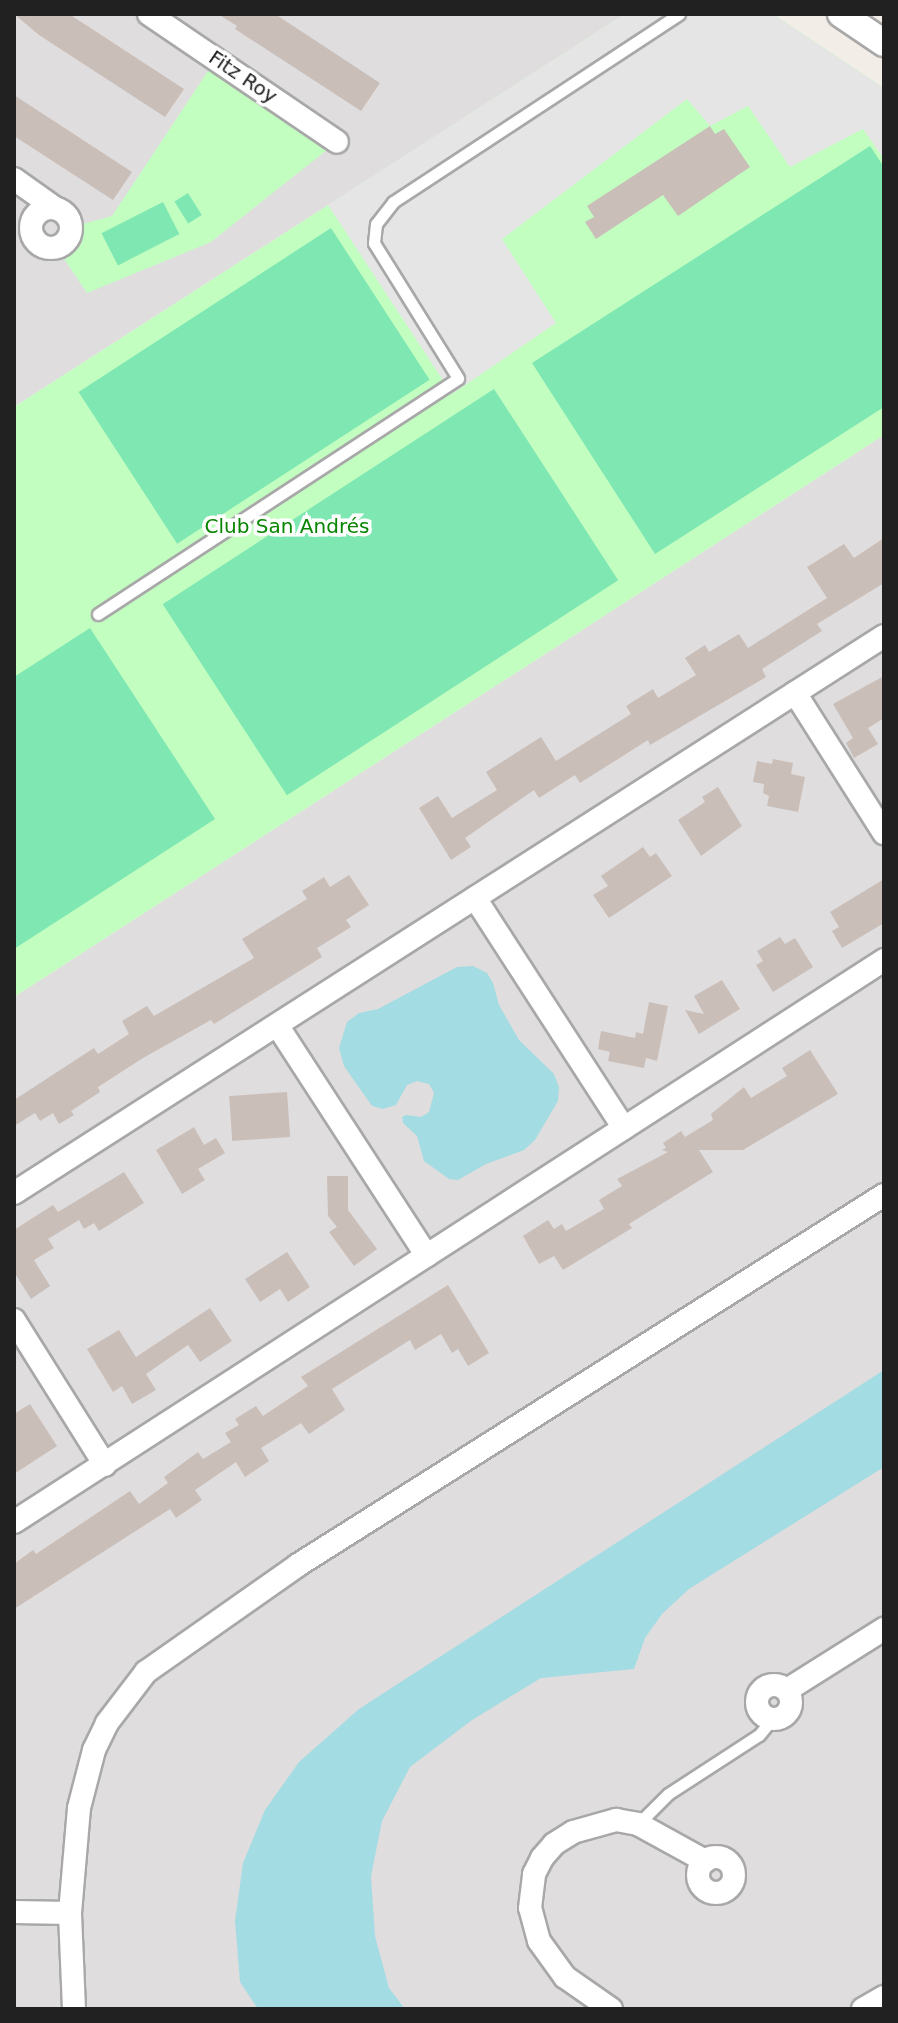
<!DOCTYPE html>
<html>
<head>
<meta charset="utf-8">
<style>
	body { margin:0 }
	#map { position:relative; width:898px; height:2023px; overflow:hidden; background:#f2ede6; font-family:"DejaVu Sans",sans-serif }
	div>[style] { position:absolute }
	.residential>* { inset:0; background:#dfddde }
	.park>* { inset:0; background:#c3fec1 }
	.pitch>* { inset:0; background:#7ee7b2; transform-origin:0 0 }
	.parking>* { inset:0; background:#e5e5e5 }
	.water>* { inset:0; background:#a3dce3 }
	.building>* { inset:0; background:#cabeb9; transform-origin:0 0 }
	.roads { filter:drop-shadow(2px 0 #a8a8a8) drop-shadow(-2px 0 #a8a8a8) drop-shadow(0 2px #a8a8a8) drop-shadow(0 -2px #a8a8a8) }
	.service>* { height:11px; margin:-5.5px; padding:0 5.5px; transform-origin:5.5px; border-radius:5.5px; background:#fff }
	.minor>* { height:22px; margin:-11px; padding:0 11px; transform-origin:11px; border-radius:11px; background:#fff }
	.minor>.ring { margin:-11px; padding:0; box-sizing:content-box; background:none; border:22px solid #fff; border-radius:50% }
	.tertiary>* { height:26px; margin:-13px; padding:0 13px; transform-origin:13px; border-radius:13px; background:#fff }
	span { translate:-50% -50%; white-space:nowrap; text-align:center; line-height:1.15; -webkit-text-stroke:7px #fff; paint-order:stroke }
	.street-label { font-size:20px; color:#212121 }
	.park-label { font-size:20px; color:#088602 }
	.frame { position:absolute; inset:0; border:16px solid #212121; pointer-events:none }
</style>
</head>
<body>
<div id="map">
	<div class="residential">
		<div style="clip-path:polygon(14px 14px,625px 14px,14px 407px)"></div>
		<div style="clip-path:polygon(884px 435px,884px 2009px,14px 2009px,14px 997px)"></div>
	</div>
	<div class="park">
		<div style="clip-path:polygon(625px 14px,773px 14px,884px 88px,884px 435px,14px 997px,14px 407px)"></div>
		<div style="clip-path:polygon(216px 59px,337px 142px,211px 242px,87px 293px,57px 248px,68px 239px,72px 227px,112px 216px)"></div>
	</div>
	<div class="pitch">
		<div style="clip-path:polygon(870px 146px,884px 167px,884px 407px,655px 554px,532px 363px)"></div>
		<div style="left:188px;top:193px;width:26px;height:16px;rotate:58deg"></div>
		<div style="left:163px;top:202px;width:36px;height:69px;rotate:63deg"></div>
		<div style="left:331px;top:228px;width:181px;height:301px;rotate:57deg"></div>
		<div style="left:494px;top:389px;width:228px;height:395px;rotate:57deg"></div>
		<div style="clip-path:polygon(90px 628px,215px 819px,14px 949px,14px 677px)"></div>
	</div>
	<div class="parking">
		<div style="clip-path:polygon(625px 14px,773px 14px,884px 88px,884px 159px,863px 129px,790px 167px,748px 106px,710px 126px,687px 99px,502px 239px,556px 323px,452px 394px,328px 205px)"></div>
	</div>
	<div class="water">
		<div style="clip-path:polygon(473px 966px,487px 973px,493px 983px,499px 1005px,519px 1040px,554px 1074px,559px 1087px,558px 1101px,535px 1140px,524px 1150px,486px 1164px,458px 1180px,449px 1179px,424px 1161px,417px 1136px,403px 1123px,402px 1117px,406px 1115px,421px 1117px,429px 1112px,434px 1093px,429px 1084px,417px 1081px,407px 1085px,396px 1105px,383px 1109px,372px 1106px,344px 1066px,339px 1048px,347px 1022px,359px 1013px,378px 1009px,457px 967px)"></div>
		<div style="clip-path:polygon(884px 1370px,884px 1467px,689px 1589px,662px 1614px,645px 1638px,634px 1669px,541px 1678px,472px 1720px,410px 1767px,382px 1821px,371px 1876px,375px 1936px,389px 1988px,405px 2009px,258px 2009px,240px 1982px,235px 1921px,243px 1863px,265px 1810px,299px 1762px,359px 1709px)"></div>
	</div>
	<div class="building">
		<div style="clip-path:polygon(14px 14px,69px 14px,184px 89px,165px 117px,39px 35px)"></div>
		<div style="clip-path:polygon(218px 14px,275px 14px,380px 83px,361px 111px,235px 29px,237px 26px)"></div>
		<div style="clip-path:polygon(14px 95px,132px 172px,113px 200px,14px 136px)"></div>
		<div style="clip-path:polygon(710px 126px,715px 134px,724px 129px,750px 167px,678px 216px,663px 195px,596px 239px,585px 222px,594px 217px,587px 206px)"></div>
		<div style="clip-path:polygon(884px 538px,884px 583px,817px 624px,822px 631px,762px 669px,766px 677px,650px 745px,648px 740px,580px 783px,575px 775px,539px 798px,534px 790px,465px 838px,471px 847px,451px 860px,419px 808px,438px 796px,452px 818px,497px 790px,486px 772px,541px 737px,556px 761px,631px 714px,626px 706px,653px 689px,658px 698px,696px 675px,685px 658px,705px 645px,709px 652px,739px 634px,748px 648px,827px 598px,807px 567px,844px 544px,854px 558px)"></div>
		<div style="clip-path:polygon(884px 676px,884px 718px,868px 728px,878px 744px,854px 758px,846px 743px,853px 738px,833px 704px)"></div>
		<div style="clip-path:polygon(773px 759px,793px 763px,791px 774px,805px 777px,798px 812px,767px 806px,769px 796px,763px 793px,764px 784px,753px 782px,757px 761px,772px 764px)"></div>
		<div style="clip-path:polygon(718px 787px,742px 826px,701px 856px,678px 820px,705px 802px,702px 797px)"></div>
		<div style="clip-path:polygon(643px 847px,650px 857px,656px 853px,672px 876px,609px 918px,593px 895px,608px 886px,601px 876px)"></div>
		<div style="clip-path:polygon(349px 875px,369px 905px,346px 920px,351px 927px,317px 948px,322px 957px,214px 1024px,211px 1020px,143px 1058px,98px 1087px,100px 1092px,71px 1111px,74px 1115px,59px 1124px,53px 1113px,40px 1121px,35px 1113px,14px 1126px,14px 1100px,94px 1048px,98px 1054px,129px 1034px,122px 1021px,147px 1006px,154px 1016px,254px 958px,242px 939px,307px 899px,302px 891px,324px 877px,330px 887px)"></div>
		<div style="clip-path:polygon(884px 879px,884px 923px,842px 948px,832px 931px,839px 927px,830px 912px)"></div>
		<div style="clip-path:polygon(780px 937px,785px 944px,795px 938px,813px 967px,773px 992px,756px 965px,763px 961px,757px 951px)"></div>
		<div style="clip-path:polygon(722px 980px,740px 1009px,699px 1034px,685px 1010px,704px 1014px,694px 996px)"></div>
		<div style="clip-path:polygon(649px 1002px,668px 1006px,657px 1061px,646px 1058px,644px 1068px,608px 1061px,610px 1052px,598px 1049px,601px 1031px,635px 1038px,636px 1032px,643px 1034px)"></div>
		<div style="clip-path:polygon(810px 1050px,838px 1094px,743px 1150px,699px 1150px,713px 1172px,629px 1224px,632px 1228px,563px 1270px,554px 1256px,539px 1264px,523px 1236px,548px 1220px,554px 1229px,562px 1224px,566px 1231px,604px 1209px,599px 1200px,622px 1186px,617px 1179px,668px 1152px,662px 1150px,666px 1148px,663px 1143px,681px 1131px,685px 1137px,713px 1120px,711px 1114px,744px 1087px,751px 1098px,787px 1076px,782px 1068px)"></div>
		<div style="left:287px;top:1092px;width:45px;height:58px;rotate:86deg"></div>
		<div style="clip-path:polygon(194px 1127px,204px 1145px,216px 1138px,225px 1153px,198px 1169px,205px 1180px,182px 1194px,156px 1150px)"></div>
		<div style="clip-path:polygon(124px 1172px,144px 1203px,99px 1231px,94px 1223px,84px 1229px,79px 1220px,48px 1239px,54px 1248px,34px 1260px,50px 1286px,31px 1299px,14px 1272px,14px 1230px,53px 1205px,58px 1212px)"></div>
		<div style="clip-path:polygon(327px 1176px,348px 1176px,348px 1210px,377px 1249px,354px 1266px,329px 1232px,337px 1227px,328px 1216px)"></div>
		<div style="clip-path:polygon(287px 1252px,310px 1287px,288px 1302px,280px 1289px,260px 1302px,245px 1279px)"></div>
		<div style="clip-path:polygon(448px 1285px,489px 1353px,468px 1366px,458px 1349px,452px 1353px,441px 1334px,415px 1350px,410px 1340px,332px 1389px,345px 1410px,309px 1434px,301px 1423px,261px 1448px,269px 1461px,245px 1477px,236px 1462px,195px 1490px,202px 1500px,176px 1518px,170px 1509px,14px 1609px,14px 1564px,33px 1550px,36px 1554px,130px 1491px,139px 1504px,168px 1483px,164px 1477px,198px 1452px,203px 1459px,231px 1442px,225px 1433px,239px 1425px,235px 1419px,256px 1406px,263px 1416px,308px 1386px,301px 1377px)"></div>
		<div style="clip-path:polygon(210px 1308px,232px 1341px,200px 1362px,188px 1345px,146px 1374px,156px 1390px,132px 1404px,122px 1386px,113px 1392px,87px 1349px,119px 1330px,136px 1357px)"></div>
		<div style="clip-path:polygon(30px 1404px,57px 1446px,14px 1474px,14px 1414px)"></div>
	</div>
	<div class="roads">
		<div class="service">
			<div style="left:98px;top:614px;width:430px;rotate:-33.2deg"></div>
			<div style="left:458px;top:378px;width:159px;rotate:-121.9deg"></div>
			<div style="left:374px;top:243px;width:19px;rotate:-84deg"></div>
			<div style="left:376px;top:224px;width:28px;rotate:-52deg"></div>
			<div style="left:393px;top:202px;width:342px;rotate:-33.3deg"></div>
			<div style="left:638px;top:1824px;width:42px;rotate:-45deg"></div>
			<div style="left:668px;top:1794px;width:108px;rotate:-33deg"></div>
			<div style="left:759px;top:1735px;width:21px;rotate:-51deg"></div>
		</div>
		<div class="minor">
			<div style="left:149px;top:14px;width:227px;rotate:34.2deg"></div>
			<div style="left:14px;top:179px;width:50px;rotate:35.3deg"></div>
			<div class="ring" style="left:31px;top:208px;width:18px;height:18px"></div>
			<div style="left:795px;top:693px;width:166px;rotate:57.6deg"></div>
			<div style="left:475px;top:898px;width:274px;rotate:57.1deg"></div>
			<div style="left:277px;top:1025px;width:275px;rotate:57deg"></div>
			<div style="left:14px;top:1193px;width:1033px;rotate:-32.63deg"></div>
			<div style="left:14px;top:1320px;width:171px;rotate:57.9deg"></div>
			<div style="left:14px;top:1522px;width:1036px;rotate:-32.86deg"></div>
			<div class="ring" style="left:757px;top:1685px;width:12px;height:12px"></div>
			<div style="left:787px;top:1690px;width:115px;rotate:-32.2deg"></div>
			<div class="ring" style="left:698px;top:1857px;width:14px;height:14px"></div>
			<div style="left:14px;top:1912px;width:56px;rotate:1deg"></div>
			<div style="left:74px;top:2009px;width:96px;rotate:-92.4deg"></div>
			<div style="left:70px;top:1913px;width:105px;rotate:-85.1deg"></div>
			<div style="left:79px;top:1808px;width:60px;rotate:-75.5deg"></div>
			<div style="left:94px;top:1750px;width:30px;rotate:-64deg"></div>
			<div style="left:107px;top:1723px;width:64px;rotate:-52.6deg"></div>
			<div style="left:146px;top:1672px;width:186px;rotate:-35.1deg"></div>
			<div style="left:298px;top:1565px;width:693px;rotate:-32.27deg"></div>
			<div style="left:611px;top:2009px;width:56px;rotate:-145.2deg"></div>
			<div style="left:565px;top:1977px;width:44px;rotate:-125.8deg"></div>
			<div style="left:539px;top:1941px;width:34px;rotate:-105deg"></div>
			<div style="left:530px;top:1908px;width:34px;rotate:-83deg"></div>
			<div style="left:534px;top:1874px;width:18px;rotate:-63deg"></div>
			<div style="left:542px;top:1858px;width:18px;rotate:-49deg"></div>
			<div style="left:554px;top:1844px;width:22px;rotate:-32deg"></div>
			<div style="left:573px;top:1832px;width:45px;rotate:-15.6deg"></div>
			<div style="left:616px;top:1820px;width:22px;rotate:10deg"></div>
			<div style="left:638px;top:1824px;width:77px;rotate:28.9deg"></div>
			<div style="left:863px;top:2009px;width:24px;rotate:-30deg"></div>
		</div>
		<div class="tertiary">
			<div style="left:841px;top:14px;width:52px;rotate:34deg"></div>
		</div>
	</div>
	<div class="street-label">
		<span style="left:243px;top:77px;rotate:34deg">Fitz Roy</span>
	</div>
	<div class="park-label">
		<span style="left:287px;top:526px">Club San Andrés</span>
	</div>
	<div class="frame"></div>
</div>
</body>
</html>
